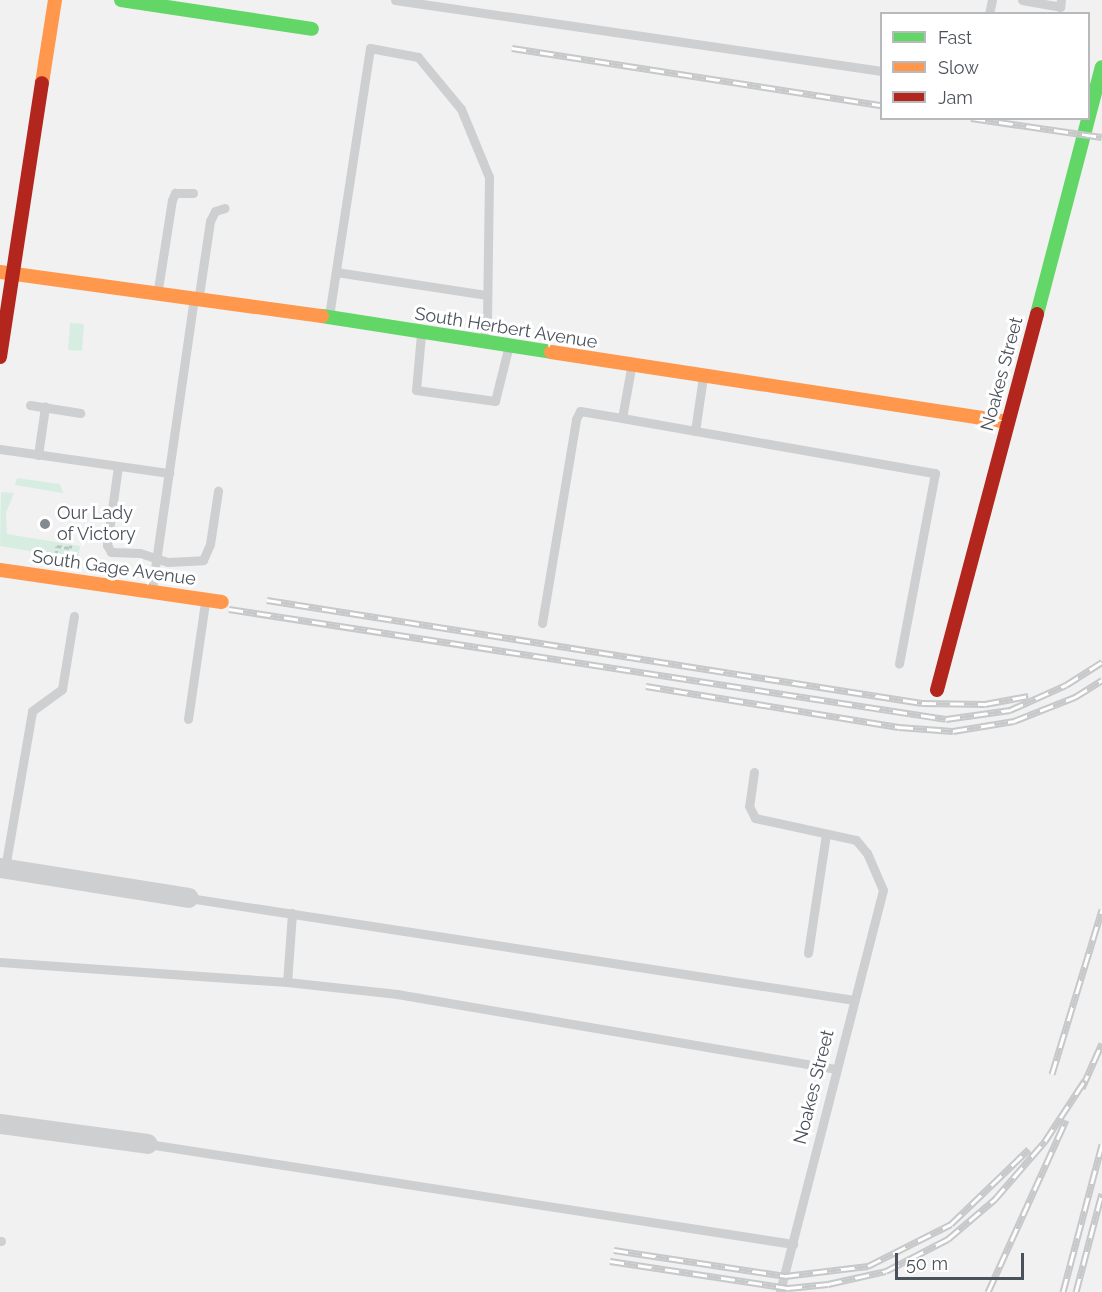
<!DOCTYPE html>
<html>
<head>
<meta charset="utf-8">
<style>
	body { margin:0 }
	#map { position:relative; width:1102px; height:1292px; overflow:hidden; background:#f1f1f1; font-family:Raleway,sans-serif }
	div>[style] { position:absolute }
	.green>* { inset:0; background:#d8ede2; transform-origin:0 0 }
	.path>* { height:3px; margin-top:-1.5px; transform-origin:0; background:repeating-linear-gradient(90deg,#bbc5c2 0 4.5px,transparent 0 7.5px) }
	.lane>* { height:9px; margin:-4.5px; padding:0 4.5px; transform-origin:4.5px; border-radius:4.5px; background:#cdcfd1 }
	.street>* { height:20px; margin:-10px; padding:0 10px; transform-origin:10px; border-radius:10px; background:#cdcfd1 }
	.fast>* { height:14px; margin:-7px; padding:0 7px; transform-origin:7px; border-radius:7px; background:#63d668 }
	.slow>* { height:14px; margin:-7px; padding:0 7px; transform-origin:7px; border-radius:7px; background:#ff974d }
	.jam>* { height:14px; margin:-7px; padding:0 7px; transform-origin:7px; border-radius:7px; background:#b3261e }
	.rail>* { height:7px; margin-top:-3.5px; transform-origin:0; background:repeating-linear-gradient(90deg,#fff 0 14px,#c7c8ca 0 28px); box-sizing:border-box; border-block:2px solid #c7c8ca }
	.dots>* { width:16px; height:16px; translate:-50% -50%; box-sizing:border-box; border:3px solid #fff; border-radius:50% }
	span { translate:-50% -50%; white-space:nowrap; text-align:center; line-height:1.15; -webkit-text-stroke:6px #fff; paint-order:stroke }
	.street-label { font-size:18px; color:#4a515b }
	.poi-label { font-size:18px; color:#4a515b }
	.left { translate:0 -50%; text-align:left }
	.legend { position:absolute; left:880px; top:12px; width:210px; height:108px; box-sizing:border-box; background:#fff; border:2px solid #b7b9bd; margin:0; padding:8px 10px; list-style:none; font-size:18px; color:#4a515b }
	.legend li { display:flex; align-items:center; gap:12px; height:30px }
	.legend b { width:30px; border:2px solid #b7b9bd }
	.scale { position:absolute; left:895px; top:1253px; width:129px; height:27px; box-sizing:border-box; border:3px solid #4a515b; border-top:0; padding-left:8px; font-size:18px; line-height:21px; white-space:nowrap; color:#4a515b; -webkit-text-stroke:4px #fff; paint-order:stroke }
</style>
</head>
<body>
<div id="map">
	<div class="green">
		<div style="left:70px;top:323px;width:14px;height:27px;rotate:4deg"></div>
		<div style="clip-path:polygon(17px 478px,60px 484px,63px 493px,15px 485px)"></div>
		<div style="clip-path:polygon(1px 492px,14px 493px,6px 513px,7px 534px,80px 546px,78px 559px,0 546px)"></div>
	</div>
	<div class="path">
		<div style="left:56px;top:555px;width:9px;rotate:-84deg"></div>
		<div style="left:57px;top:546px;width:13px;rotate:9deg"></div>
		<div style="left:70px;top:548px;width:3px;rotate:-72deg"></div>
	</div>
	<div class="lane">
		<div style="left:395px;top:0;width:492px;rotate:8.3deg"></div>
		<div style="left:1022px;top:0;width:39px;rotate:10deg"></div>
		<div style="left:1060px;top:7px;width:7px;rotate:-82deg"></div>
		<div style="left:989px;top:14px;width:14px;rotate:-78deg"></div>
		<div style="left:336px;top:272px;width:153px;rotate:8.7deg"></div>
		<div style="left:158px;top:289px;width:90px;rotate:-81.1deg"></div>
		<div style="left:172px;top:200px;width:8px;rotate:-67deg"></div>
		<div style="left:175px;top:193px;width:18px"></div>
		<div style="left:199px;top:295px;width:75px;rotate:-81.5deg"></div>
		<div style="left:210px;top:221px;width:11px;rotate:-63deg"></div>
		<div style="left:215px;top:211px;width:10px;rotate:-17deg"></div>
		<div style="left:329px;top:316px;width:271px;rotate:-81.3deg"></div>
		<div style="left:370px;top:48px;width:49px;rotate:10.6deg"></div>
		<div style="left:418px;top:57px;width:67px;rotate:50.4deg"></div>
		<div style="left:461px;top:109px;width:74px;rotate:67.6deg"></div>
		<div style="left:489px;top:177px;width:144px;rotate:90.8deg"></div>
		<div style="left:487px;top:321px;width:16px;rotate:101deg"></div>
		<div style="left:421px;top:334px;width:56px;rotate:95.1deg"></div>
		<div style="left:416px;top:390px;width:80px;rotate:7.9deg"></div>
		<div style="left:495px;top:401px;width:54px;rotate:-76deg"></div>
		<div style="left:30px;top:405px;width:51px;rotate:9.1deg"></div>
		<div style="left:622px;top:418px;width:318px;rotate:10deg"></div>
		<div style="left:935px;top:473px;width:194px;rotate:100.7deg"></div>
		<div style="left:695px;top:431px;width:55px;rotate:-81.6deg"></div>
		<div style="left:0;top:449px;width:171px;rotate:8.1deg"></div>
		<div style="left:38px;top:455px;width:49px;rotate:-81.7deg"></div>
		<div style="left:118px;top:466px;width:80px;rotate:97.9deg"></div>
		<div style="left:107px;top:545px;width:8px;rotate:60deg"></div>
		<div style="left:111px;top:552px;width:29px;rotate:2deg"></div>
		<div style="left:140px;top:553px;width:29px;rotate:18deg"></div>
		<div style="left:168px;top:562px;width:35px;rotate:-3deg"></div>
		<div style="left:203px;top:560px;width:17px;rotate:-66deg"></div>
		<div style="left:210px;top:544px;width:54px;rotate:-81.4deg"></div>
		<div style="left:152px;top:589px;width:293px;rotate:-81.8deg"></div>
		<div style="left:542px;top:623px;width:207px;rotate:-80.5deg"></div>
		<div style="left:576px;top:419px;width:9px;rotate:-63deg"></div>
		<div style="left:580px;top:411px;width:43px;rotate:9.5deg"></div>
		<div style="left:622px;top:418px;width:51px;rotate:-79.8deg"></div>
		<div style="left:188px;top:719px;width:118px;rotate:-81.7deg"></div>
		<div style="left:754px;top:772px;width:34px;rotate:98deg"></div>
		<div style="left:749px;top:806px;width:13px;rotate:63deg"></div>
		<div style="left:755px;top:818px;width:103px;rotate:12.3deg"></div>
		<div style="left:856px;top:840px;width:17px;rotate:50deg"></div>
		<div style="left:867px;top:853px;width:40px;rotate:66.6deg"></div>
		<div style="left:883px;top:890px;width:415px;rotate:104.4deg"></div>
		<div style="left:5px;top:868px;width:159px;rotate:-80.2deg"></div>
		<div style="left:32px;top:711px;width:37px;rotate:-36deg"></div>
		<div style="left:62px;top:689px;width:74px;rotate:-80.7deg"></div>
		<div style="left:189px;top:898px;width:673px;rotate:8.72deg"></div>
		<div style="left:292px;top:913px;width:69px;rotate:94.1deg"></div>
		<div style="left:287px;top:982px;width:111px;rotate:6.2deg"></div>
		<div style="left:397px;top:994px;width:446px;rotate:9.7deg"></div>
		<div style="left:808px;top:953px;width:120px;rotate:-81.4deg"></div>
		<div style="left:0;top:962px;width:288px;rotate:4deg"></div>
		<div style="left:148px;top:1144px;width:653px;rotate:8.81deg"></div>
		<div style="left:0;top:1241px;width:1px"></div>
	</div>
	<div class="street">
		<div style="left:0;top:868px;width:191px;rotate:9deg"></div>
		<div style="left:0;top:1124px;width:149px;rotate:7.7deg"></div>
	</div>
	<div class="fast">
		<div style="left:121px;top:0;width:193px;rotate:8.6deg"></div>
		<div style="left:1037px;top:314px;width:255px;rotate:-75.3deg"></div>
		<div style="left:322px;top:316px;width:232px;rotate:8.9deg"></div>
	</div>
	<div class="slow">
		<div style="left:42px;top:83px;width:84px;rotate:-81.1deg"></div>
		<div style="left:0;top:272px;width:325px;rotate:7.8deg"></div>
		<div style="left:551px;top:352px;width:461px;rotate:8.7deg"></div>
		<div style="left:0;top:570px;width:224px;rotate:8.2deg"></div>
	</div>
	<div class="jam">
		<div style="left:0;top:357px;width:277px;rotate:-81.3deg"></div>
		<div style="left:937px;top:690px;width:389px;rotate:-75.1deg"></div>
	</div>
	<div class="rail">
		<div style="left:512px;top:48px;width:374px;rotate:8.8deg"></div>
		<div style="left:971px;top:118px;width:132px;rotate:8.3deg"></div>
		<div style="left:267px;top:600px;width:663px;rotate:8.94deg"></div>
		<div style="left:922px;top:703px;width:63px;rotate:0.9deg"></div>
		<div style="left:985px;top:704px;width:44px;rotate:-10.5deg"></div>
		<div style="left:229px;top:609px;width:725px;rotate:8.72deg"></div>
		<div style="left:946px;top:719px;width:65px;rotate:-8deg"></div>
		<div style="left:1010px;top:710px;width:61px;rotate:-24.1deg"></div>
		<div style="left:1066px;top:685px;width:43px;rotate:-32.6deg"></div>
		<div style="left:646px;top:686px;width:256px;rotate:9.2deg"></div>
		<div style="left:899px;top:727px;width:54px;rotate:4.2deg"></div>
		<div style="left:953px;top:731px;width:62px;rotate:-9.3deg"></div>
		<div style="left:1014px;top:721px;width:66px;rotate:-21.5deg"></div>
		<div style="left:1075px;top:697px;width:32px;rotate:-32deg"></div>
		<div style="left:1052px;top:1074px;width:172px;rotate:-73.1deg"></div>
		<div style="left:1082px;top:1088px;width:49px;rotate:-66deg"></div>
		<div style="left:614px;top:1250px;width:173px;rotate:8.6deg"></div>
		<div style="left:785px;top:1276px;width:84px;rotate:-6.9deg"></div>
		<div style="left:868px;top:1266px;width:93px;rotate:-26.8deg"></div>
		<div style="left:951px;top:1224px;width:108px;rotate:-43.9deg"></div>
		<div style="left:610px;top:1261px;width:180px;rotate:8.6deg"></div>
		<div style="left:788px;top:1288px;width:40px;rotate:-5.7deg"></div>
		<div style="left:828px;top:1284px;width:59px;rotate:-12.6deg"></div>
		<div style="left:886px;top:1271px;width:70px;rotate:-27.3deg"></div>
		<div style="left:948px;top:1239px;width:62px;rotate:-40.4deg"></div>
		<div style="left:995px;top:1199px;width:77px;rotate:-49.2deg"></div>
		<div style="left:1045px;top:1141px;width:73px;rotate:-56.7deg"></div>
		<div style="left:988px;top:1292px;width:189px;rotate:-65.6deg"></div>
		<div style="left:1063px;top:1292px;width:153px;rotate:-75.2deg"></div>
		<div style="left:1076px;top:1292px;width:102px;rotate:-75.3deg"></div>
	</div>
	<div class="dots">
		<div style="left:45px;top:524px;background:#848990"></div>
	</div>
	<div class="street-label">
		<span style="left:506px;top:328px;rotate:9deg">South Herbert Avenue</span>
		<span style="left:1002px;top:374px;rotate:-75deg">Noakes Street</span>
		<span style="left:114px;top:568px;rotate:8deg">South Gage Avenue</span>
		<span style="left:814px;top:1087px;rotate:-76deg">Noakes Street</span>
	</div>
	<div class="poi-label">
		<span class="left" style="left:57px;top:524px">Our Lady<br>of Victory</span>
	</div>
	<ul class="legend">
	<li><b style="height:8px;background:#63d668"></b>Fast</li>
	<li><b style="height:8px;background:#ff974d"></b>Slow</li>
	<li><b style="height:8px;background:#b3261e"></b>Jam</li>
	</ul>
	<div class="scale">50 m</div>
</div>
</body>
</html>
